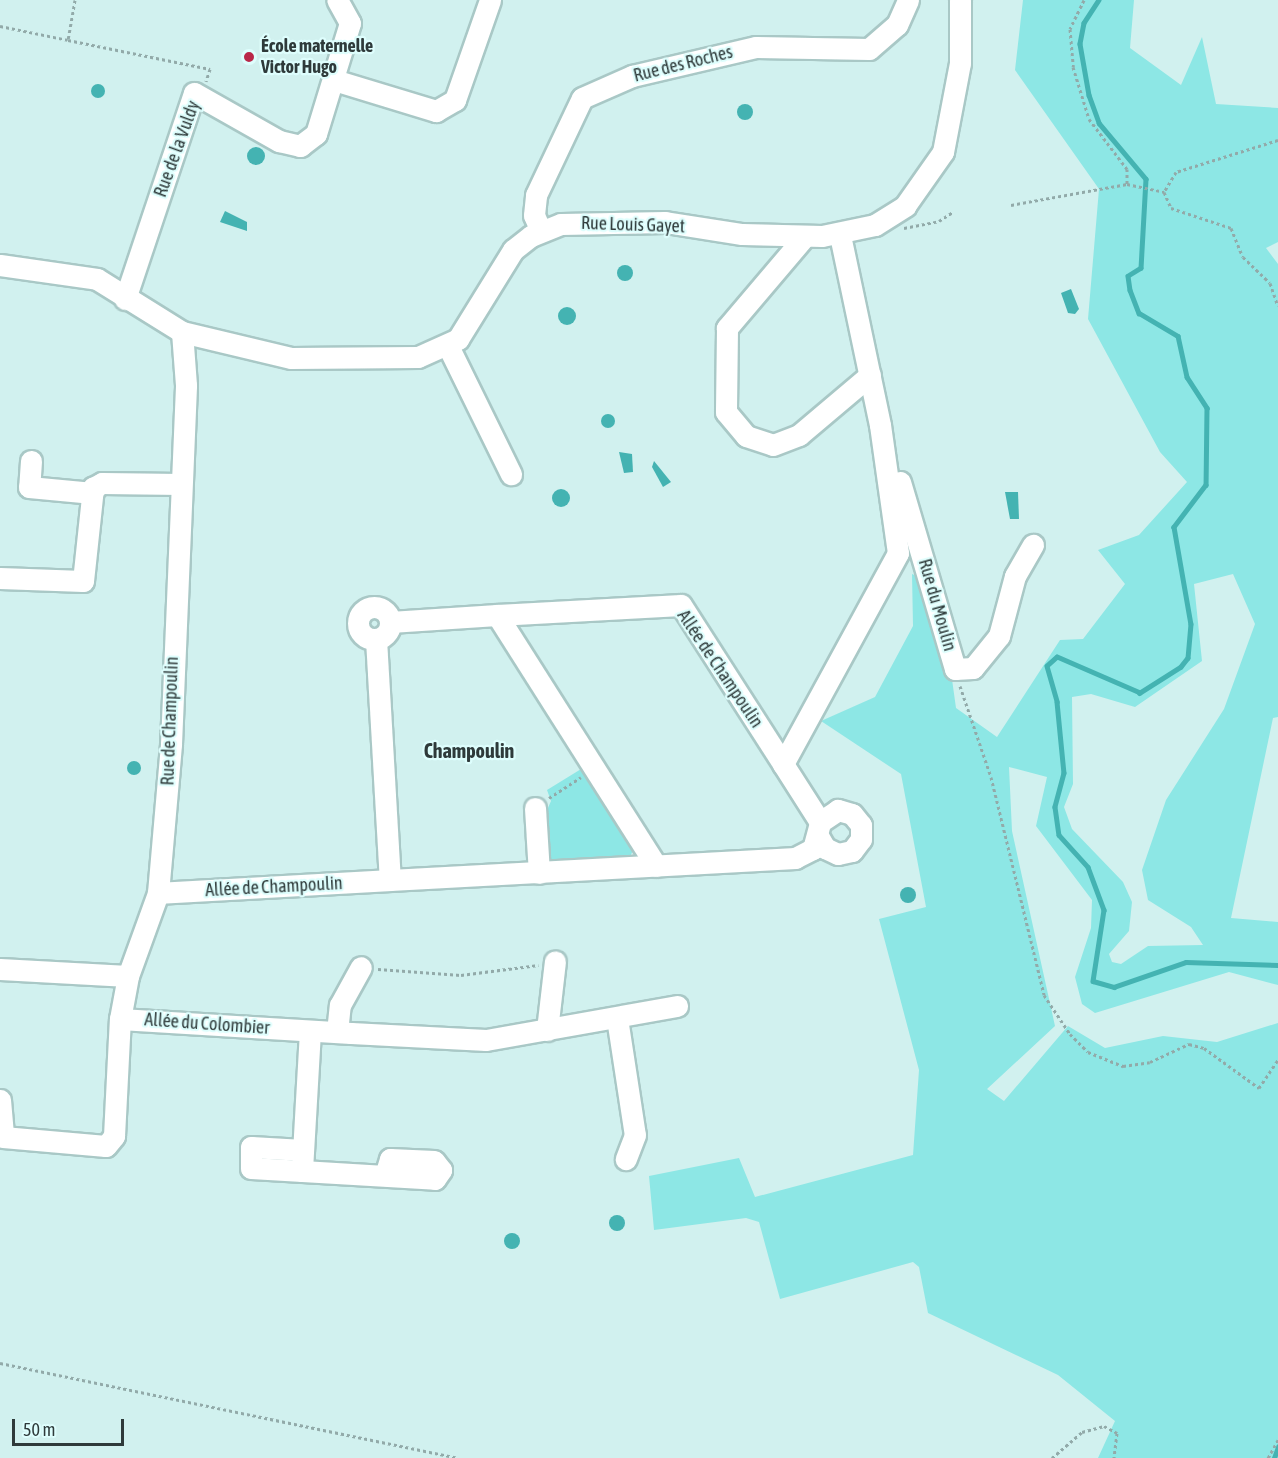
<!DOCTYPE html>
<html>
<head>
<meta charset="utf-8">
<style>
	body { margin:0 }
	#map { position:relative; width:1278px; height:1458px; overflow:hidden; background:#d1f1ef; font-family:"Asap Condensed",sans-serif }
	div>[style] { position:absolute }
	.green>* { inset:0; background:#8de7e5 }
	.water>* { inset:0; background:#44b3b2 }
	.round { border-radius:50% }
	.stream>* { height:4.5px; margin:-2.25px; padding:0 2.25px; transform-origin:2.25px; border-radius:2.25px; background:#44b3b2 }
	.path>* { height:3px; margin-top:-1.5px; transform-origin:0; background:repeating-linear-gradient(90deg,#92aaa9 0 3px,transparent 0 6px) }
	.roads { filter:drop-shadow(2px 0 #a9c8c6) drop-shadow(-2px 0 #a9c8c6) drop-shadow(0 2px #a9c8c6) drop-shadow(0 -2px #a9c8c6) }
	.minor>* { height:21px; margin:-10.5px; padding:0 10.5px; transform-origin:10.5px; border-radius:10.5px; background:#fff }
	.minor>.ring { margin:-10.5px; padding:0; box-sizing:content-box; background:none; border:21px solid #fff; border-radius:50% }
	.dots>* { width:16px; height:16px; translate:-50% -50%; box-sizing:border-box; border:3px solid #defefd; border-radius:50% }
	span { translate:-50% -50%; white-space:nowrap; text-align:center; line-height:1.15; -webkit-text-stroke:4.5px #defefd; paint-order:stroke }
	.poi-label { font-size:18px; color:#2e3a3a; font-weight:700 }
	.left { translate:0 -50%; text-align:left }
	.street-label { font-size:18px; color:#2e3a3a }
	.neighbourhood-label { font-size:20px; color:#2e3a3a; font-weight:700 }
	.scale { position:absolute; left:12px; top:1419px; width:112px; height:27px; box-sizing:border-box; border:3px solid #2e3a3a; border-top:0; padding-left:8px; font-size:18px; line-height:21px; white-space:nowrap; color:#2e3a3a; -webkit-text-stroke:4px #defefd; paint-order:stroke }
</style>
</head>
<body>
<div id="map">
	<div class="green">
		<div style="clip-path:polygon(evenodd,1023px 0,1134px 0,1130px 48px,1181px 85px,1202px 37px,1216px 104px,1278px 108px,1278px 242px,1266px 248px,1278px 264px,1278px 717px,1273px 718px,1231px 918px,1278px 922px,1278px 985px,1229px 972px,1095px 1013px,1082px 1004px,1075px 977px,1091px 928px,1092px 900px,1036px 826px,1047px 777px,1009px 767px,1012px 831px,1055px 1026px,987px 1089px,1004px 1101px,1068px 1026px,1105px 1048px,1163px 1036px,1217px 1042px,1278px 1023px,1278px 1458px,1098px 1458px,1115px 1421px,1058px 1375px,928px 1313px,919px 1267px,913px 1262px,780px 1299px,759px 1222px,746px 1218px,654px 1230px,649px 1176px,739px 1158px,755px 1197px,913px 1155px,919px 1070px,879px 919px,926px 907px,901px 774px,821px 721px,875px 697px,913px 626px,912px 574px,939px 586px,956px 708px,997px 737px,1060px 640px,1083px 639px,1125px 584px,1098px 550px,1139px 535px,1187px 482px,1160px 452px,1088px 319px,1099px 189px,1015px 70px,1023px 0,1233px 574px,1255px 624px,1224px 709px,1166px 800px,1142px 870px,1148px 900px,1191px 927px,1203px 945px,1148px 946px,1121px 964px,1112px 962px,1109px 954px,1129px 931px,1132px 902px,1123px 882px,1072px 829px,1064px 807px,1073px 784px,1072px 697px,1091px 694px,1135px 707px,1202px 661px,1194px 584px,1233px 574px)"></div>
		<div style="clip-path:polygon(586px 766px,635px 846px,629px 859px,546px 862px,541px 824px,551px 801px,547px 790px)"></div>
	</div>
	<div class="water">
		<div class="round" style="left:91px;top:84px;width:14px;height:14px"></div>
		<div class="round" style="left:737px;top:104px;width:16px;height:16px"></div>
		<div class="round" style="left:247px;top:147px;width:18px;height:18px"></div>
		<div style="clip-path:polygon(225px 211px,247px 222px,247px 231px,220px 222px)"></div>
		<div class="round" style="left:617px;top:265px;width:16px;height:16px"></div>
		<div style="clip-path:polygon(1071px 289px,1079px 309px,1075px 314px,1068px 313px,1061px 293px)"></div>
		<div class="round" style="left:558px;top:307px;width:18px;height:18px"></div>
		<div class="round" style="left:601px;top:414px;width:14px;height:14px"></div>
		<div style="clip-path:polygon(619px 452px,632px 454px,633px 472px,624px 473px)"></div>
		<div style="clip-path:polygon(654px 461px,671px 482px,663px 487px,652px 467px)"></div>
		<div class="round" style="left:552px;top:489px;width:18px;height:18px"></div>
		<div style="clip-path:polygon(1005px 492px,1018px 492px,1019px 519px,1010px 519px)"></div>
		<div class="round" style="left:127px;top:761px;width:14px;height:14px"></div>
		<div class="round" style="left:900px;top:887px;width:16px;height:16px"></div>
		<div class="round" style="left:609px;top:1215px;width:16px;height:16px"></div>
		<div class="round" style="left:504px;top:1233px;width:16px;height:16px"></div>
	</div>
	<div class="stream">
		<div style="left:1099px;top:0;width:27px;rotate:123deg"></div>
		<div style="left:1084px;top:23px;width:21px;rotate:101deg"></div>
		<div style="left:1080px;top:44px;width:52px;rotate:80deg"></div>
		<div style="left:1089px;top:95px;width:30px;rotate:70deg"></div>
		<div style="left:1099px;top:123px;width:73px;rotate:50deg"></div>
		<div style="left:1146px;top:179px;width:89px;rotate:93.2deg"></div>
		<div style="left:1141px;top:268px;width:15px;rotate:148deg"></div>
		<div style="left:1128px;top:276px;width:14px;rotate:82deg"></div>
		<div style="left:1130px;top:290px;width:25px;rotate:69deg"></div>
		<div style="left:1139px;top:313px;width:45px;rotate:30.5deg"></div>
		<div style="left:1178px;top:336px;width:42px;rotate:77.6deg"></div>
		<div style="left:1187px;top:377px;width:37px;rotate:57deg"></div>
		<div style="left:1207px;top:408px;width:77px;rotate:90.7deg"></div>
		<div style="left:1206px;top:485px;width:53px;rotate:127.3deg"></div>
		<div style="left:1174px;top:527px;width:98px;rotate:80.1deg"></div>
		<div style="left:1191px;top:624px;width:34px;rotate:95deg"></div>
		<div style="left:1188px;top:658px;width:11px;rotate:128deg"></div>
		<div style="left:1181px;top:667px;width:49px;rotate:147.6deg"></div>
		<div style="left:1140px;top:693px;width:90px;rotate:-156.6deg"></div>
		<div style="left:1057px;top:657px;width:13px;rotate:138deg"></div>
		<div style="left:1047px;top:666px;width:37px;rotate:74deg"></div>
		<div style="left:1057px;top:702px;width:71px;rotate:84.4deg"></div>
		<div style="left:1064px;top:773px;width:35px;rotate:105deg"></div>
		<div style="left:1055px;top:807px;width:28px;rotate:82deg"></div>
		<div style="left:1059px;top:835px;width:43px;rotate:47.8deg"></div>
		<div style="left:1088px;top:867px;width:46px;rotate:69.6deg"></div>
		<div style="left:1104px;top:910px;width:72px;rotate:98.8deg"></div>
		<div style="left:1093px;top:981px;width:22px;rotate:16deg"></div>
		<div style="left:1114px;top:987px;width:76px;rotate:-19.1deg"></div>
		<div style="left:1186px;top:962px;width:92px;rotate:1.9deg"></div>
		<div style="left:1274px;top:1458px;width:12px;rotate:-70deg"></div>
	</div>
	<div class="path">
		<div style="left:75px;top:0;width:41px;rotate:99.9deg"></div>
		<div style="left:68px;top:40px;width:145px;rotate:11.5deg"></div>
		<div style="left:210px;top:69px;width:13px;rotate:108deg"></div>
		<div style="left:1084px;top:0;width:32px;rotate:116deg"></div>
		<div style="left:1070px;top:29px;width:38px;rotate:85deg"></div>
		<div style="left:1073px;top:67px;width:54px;rotate:72.9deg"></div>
		<div style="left:1089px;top:119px;width:63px;rotate:52.8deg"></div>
		<div style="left:1127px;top:169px;width:15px;rotate:90deg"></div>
		<div style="left:0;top:26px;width:69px;rotate:11.6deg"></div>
		<div style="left:1278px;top:140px;width:107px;rotate:162.6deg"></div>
		<div style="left:1176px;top:172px;width:23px;rotate:121deg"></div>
		<div style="left:1164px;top:192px;width:17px;rotate:66deg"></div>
		<div style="left:1171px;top:208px;width:63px;rotate:18.4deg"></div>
		<div style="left:1231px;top:228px;width:31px;rotate:68deg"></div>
		<div style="left:1243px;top:257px;width:37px;rotate:44deg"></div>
		<div style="left:1270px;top:283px;width:24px;rotate:71deg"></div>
		<div style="left:1011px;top:205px;width:118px;rotate:-10.3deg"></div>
		<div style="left:1127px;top:184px;width:38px;rotate:12deg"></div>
		<div style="left:904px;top:228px;width:36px;rotate:-11deg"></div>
		<div style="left:939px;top:221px;width:17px;rotate:-33deg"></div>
		<div style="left:960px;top:686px;width:96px;rotate:71.2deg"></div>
		<div style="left:991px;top:777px;width:224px;rotate:76.3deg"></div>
		<div style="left:1044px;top:995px;width:47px;rotate:56.3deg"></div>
		<div style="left:1070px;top:1034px;width:25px;rotate:45deg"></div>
		<div style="left:1088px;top:1052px;width:38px;rotate:22deg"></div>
		<div style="left:1123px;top:1066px;width:27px;rotate:-8deg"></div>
		<div style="left:1150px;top:1062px;width:43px;rotate:-24.8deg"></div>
		<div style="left:1189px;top:1044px;width:16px;rotate:15deg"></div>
		<div style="left:1204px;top:1048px;width:68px;rotate:36deg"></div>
		<div style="left:1259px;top:1088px;width:34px;rotate:-56deg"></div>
		<div style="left:549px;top:798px;width:38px;rotate:-33deg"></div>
		<div style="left:378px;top:969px;width:83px;rotate:4.1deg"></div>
		<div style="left:461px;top:975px;width:78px;rotate:-7.4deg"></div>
		<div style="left:0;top:1363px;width:467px;rotate:11.7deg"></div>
		<div style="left:1052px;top:1458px;width:40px;rotate:-41deg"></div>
		<div style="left:1082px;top:1432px;width:23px;rotate:-15deg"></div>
		<div style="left:1104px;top:1426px;width:15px;rotate:28deg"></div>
		<div style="left:1117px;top:1433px;width:25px;rotate:97deg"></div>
		<div style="left:1268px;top:1458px;width:21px;rotate:-61deg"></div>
	</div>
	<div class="roads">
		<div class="minor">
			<div style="left:334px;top:80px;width:107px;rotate:16.9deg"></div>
			<div style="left:436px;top:111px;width:22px;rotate:-30deg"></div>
			<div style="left:455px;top:100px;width:106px;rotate:-70.7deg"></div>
			<div style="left:541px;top:231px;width:17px;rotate:-114deg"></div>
			<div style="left:534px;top:215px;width:20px;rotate:-84deg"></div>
			<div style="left:536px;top:195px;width:107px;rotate:-64.6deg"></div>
			<div style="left:582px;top:98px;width:55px;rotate:-23.7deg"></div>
			<div style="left:632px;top:76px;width:127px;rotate:-13.2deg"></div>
			<div style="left:756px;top:47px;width:113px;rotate:1deg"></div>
			<div style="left:869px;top:49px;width:37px;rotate:-41deg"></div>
			<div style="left:897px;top:25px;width:27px;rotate:-66deg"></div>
			<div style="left:805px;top:236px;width:121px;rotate:130.3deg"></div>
			<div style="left:727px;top:328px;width:84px;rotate:90.7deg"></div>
			<div style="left:726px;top:412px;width:31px;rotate:50deg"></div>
			<div style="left:746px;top:436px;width:28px;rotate:18deg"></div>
			<div style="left:773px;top:445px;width:28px;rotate:-21deg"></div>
			<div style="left:799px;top:435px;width:93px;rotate:-40.2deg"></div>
			<div style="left:0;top:265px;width:98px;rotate:8.2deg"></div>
			<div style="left:97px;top:279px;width:100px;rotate:31.9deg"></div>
			<div style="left:182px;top:332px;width:112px;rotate:13.4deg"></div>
			<div style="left:291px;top:358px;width:127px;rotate:-0.5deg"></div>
			<div style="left:418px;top:357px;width:44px;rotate:-24.2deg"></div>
			<div style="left:458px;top:339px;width:105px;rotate:-58.3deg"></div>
			<div style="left:513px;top:250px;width:23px;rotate:-38deg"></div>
			<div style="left:531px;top:236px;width:32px;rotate:-22deg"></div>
			<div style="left:561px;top:224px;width:104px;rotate:-1.1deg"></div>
			<div style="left:665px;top:222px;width:78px;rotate:8.9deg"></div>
			<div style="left:742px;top:234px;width:80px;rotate:1.4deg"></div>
			<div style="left:822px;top:236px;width:54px;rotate:-11.7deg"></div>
			<div style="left:875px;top:225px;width:36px;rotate:-32deg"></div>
			<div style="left:905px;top:206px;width:66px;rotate:-54.9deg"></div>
			<div style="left:943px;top:152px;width:91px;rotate:-79.2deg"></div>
			<div style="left:960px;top:63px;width:63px;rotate:-90deg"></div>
			<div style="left:125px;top:299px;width:217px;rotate:-71.5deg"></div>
			<div style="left:194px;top:93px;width:98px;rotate:29.5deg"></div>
			<div style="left:279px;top:141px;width:22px;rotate:13deg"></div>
			<div style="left:300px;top:146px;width:20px;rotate:-37deg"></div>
			<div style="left:316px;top:134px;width:116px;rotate:-73deg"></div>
			<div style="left:350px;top:23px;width:26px;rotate:-119deg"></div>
			<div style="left:448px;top:346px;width:143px;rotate:63.8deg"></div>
			<div style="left:31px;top:461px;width:26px;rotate:94deg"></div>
			<div style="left:29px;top:487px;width:64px;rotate:5.4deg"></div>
			<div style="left:900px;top:482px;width:195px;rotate:73.6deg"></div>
			<div style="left:955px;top:669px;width:18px;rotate:-3deg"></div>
			<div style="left:973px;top:668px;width:41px;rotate:-50.9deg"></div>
			<div style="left:999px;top:636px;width:62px;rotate:-75.1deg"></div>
			<div style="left:1015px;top:576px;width:36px;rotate:-60deg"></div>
			<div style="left:0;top:578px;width:83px;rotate:2.1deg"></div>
			<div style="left:83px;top:581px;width:94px;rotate:-83.9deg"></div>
			<div style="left:93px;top:488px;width:10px;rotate:-29deg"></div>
			<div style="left:102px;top:483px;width:79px;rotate:0.7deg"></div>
			<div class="ring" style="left:358px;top:607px;width:11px;height:11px"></div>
			<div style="left:497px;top:615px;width:184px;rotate:-3.1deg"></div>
			<div style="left:681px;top:605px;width:189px;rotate:57.3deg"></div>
			<div style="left:390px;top:622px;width:107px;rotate:-3.7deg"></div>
			<div style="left:497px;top:615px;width:297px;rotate:57.6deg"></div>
			<div style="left:376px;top:639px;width:241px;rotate:86.7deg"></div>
			<div style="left:390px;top:880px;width:406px;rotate:-3.1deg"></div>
			<div style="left:795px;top:858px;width:20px;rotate:-27deg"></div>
			<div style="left:813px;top:849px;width:28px;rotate:-75deg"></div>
			<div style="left:820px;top:822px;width:69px;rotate:-122.5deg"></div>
			<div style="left:783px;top:764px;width:240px;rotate:-61.4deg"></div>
			<div style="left:898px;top:553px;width:129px;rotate:-98deg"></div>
			<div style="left:880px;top:425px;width:194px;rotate:-101.9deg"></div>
			<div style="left:535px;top:808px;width:65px;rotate:86.5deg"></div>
			<div style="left:818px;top:836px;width:14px;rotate:60deg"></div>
			<div style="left:825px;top:848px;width:14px;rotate:25deg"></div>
			<div style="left:838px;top:854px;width:14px;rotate:-12deg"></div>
			<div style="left:852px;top:851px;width:15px;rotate:-53deg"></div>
			<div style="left:861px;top:839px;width:14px;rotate:-90deg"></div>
			<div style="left:861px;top:825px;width:14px;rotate:-129deg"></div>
			<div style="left:852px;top:814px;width:15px;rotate:-164deg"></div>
			<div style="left:838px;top:810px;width:22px;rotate:146deg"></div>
			<div style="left:158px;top:893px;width:232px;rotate:-3.2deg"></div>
			<div style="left:0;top:969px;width:128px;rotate:3.1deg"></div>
			<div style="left:128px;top:976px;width:88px;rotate:-70.1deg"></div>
			<div style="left:158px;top:893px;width:150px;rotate:-85deg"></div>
			<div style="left:171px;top:744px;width:359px;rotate:-87.6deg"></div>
			<div style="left:186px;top:385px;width:53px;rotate:-94.3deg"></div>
			<div style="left:128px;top:976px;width:44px;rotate:100.5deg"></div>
			<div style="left:120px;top:1019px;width:231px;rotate:3.5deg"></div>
			<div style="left:351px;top:1033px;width:135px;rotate:3deg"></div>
			<div style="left:486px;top:1040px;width:194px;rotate:-10.1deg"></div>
			<div style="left:617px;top:1018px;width:118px;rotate:81.3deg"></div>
			<div style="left:635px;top:1135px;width:26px;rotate:111deg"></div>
			<div style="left:547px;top:1030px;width:69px;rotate:-83.4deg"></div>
			<div style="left:310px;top:1031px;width:140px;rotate:93.3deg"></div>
			<div style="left:302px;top:1171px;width:133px;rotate:3.4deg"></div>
			<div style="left:435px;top:1179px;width:11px;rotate:-56deg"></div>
			<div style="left:441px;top:1170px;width:11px;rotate:-128deg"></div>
			<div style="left:434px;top:1161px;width:44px;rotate:-177.4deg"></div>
			<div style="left:390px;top:1159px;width:17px;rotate:107deg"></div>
			<div style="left:337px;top:1032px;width:27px;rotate:-84deg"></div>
			<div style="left:340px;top:1005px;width:43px;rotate:-61.1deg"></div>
			<div style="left:0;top:1100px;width:37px;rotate:85deg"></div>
			<div style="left:3px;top:1137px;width:103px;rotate:5deg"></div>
			<div style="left:106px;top:1146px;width:13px;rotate:-51deg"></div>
			<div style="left:114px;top:1136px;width:117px;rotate:-87.1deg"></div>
			<div style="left:302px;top:1171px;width:51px;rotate:-176.6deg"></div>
			<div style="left:251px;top:1168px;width:21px;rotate:-90deg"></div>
			<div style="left:251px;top:1147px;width:52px;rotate:3.3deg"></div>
		</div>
	</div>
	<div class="dots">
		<div style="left:249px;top:57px;background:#b92849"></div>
	</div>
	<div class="poi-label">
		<span class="left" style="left:261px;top:57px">École maternelle<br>Victor Hugo</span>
	</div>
	<div class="street-label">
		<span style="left:683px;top:64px;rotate:-14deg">Rue des Roches</span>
		<span style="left:177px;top:149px;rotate:-70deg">Rue de la Vuldy</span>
		<span style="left:633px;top:225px;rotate:2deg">Rue Louis Gayet</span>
		<span style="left:937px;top:605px;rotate:74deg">Rue du Moulin</span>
		<span style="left:720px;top:669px;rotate:56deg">Allée de Champoulin</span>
		<span style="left:170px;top:721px;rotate:-88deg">Rue de Champoulin</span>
		<span style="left:274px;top:887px;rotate:-3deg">Allée de Champoulin</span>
		<span style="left:207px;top:1024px;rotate:4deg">Allée du Colombier</span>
	</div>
	<div class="neighbourhood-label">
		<span style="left:469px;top:750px">Champoulin</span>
	</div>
	<div class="scale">50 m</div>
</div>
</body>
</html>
